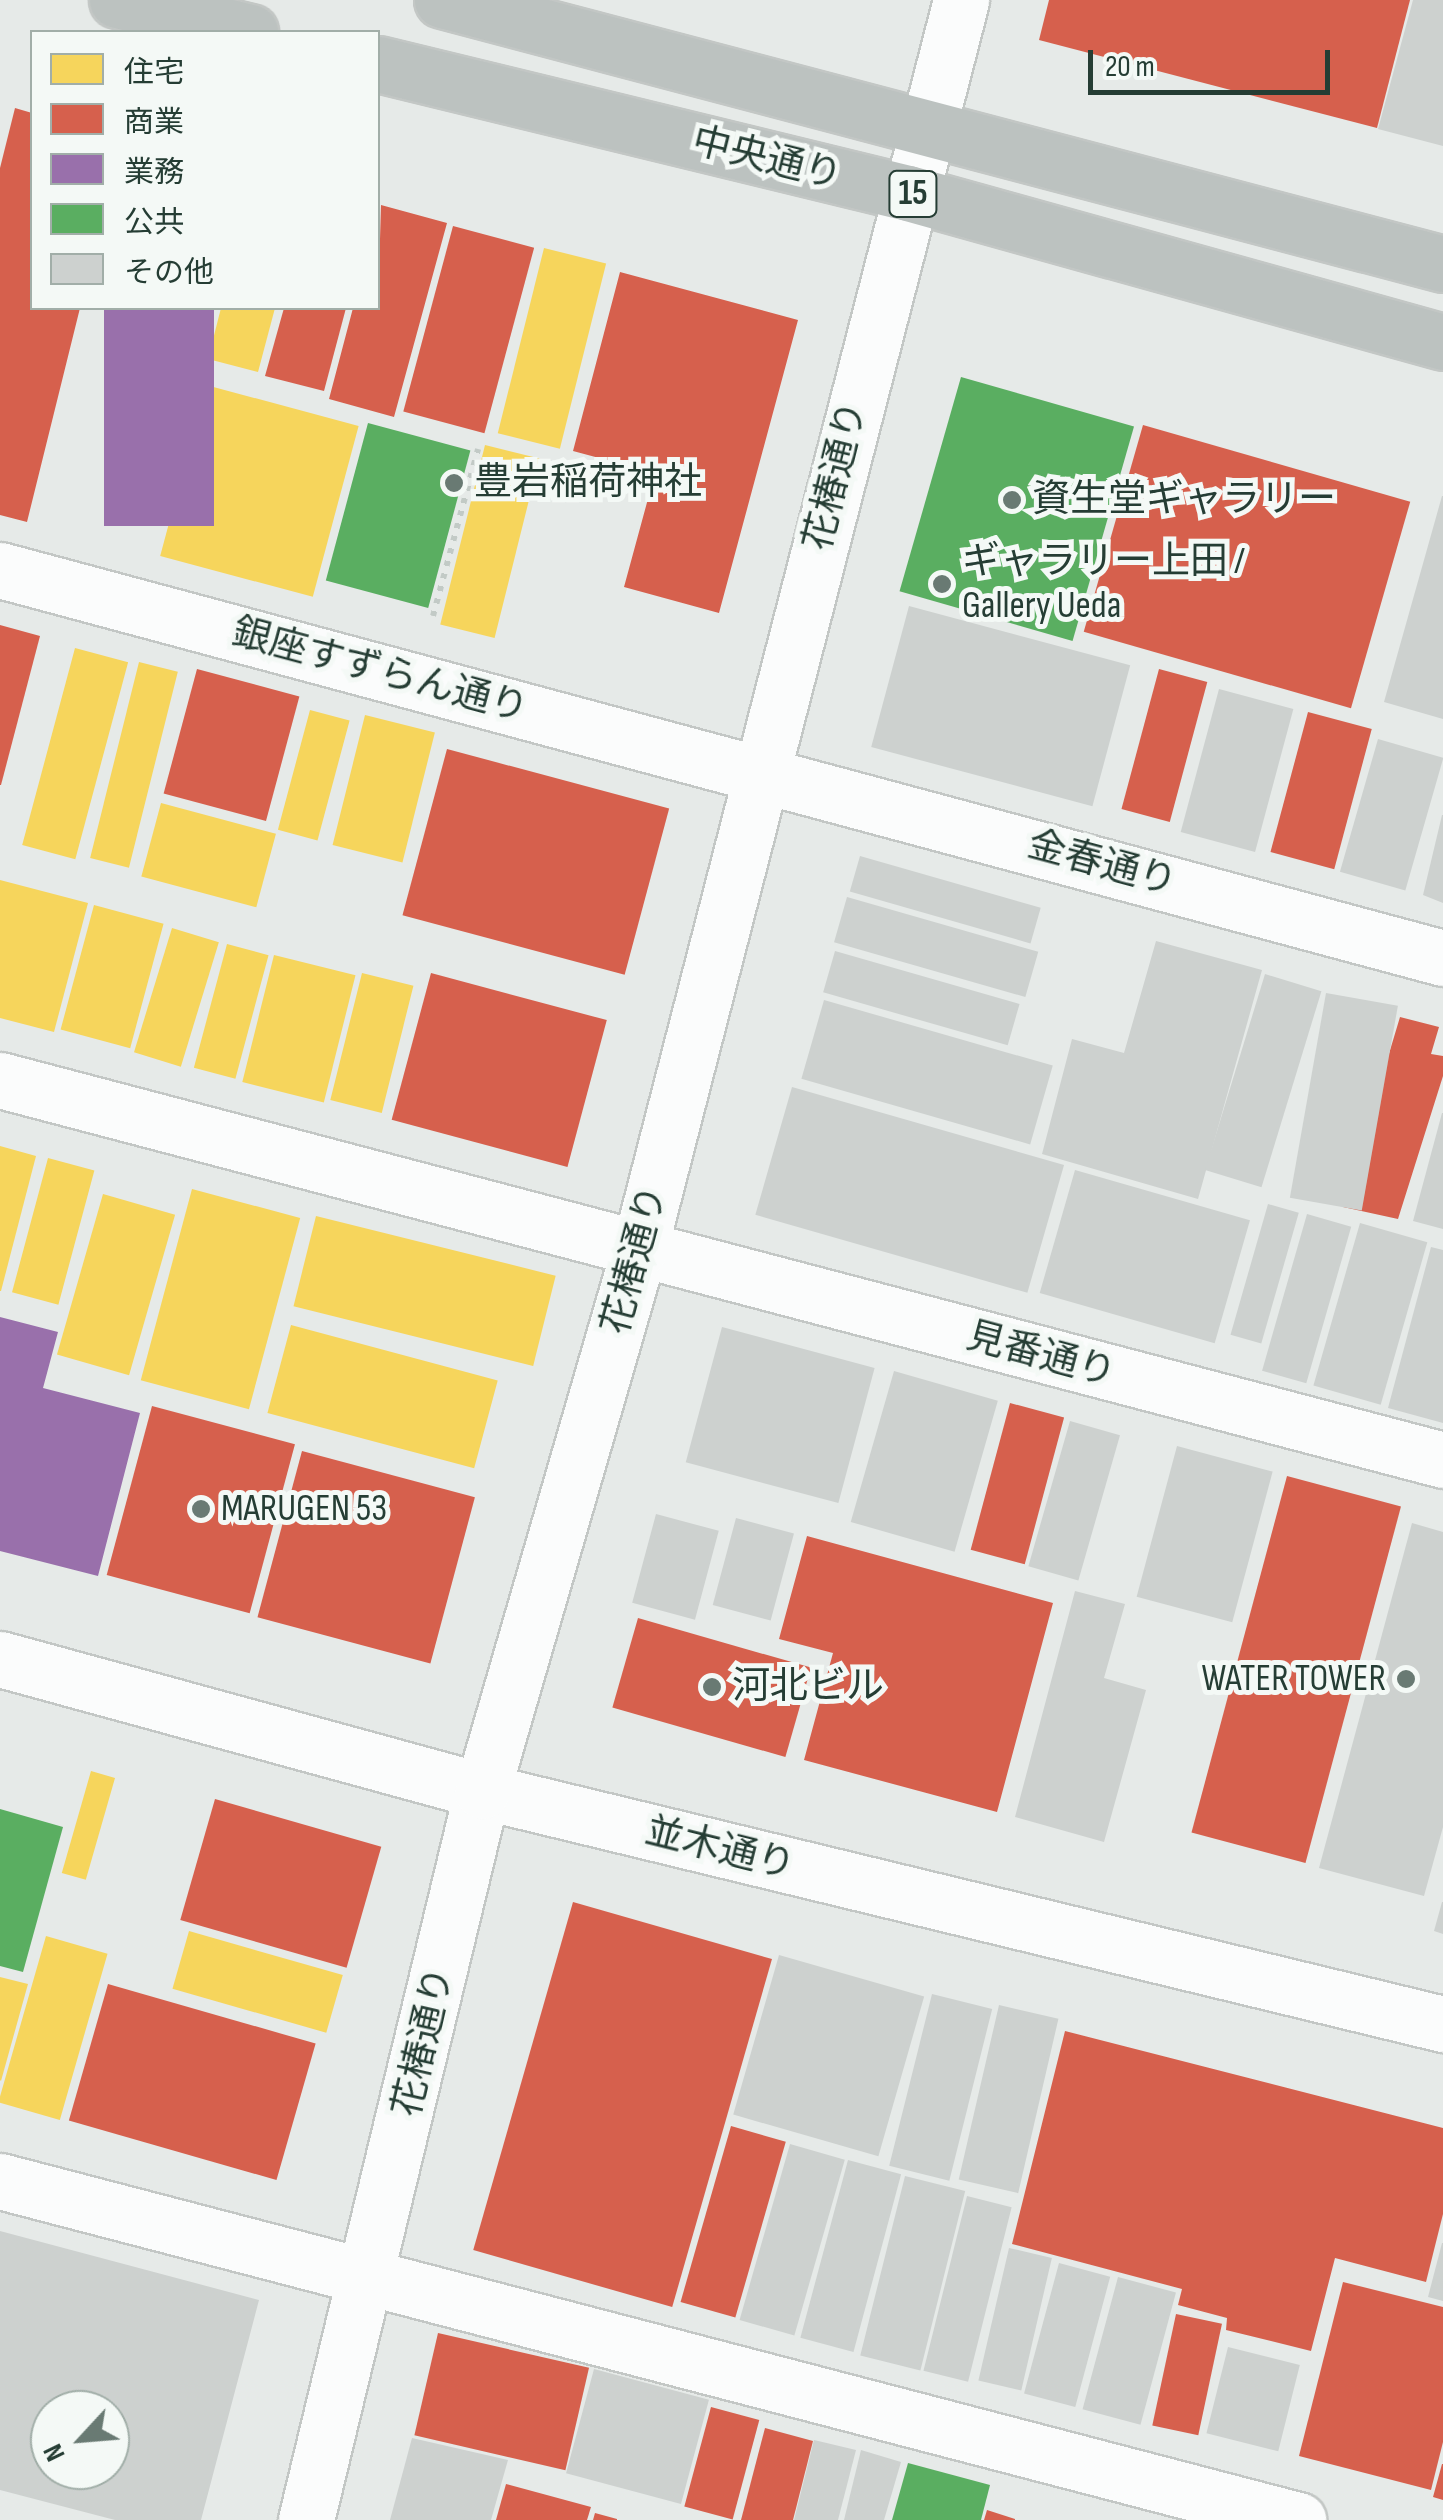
<!DOCTYPE html>
<html>
<head>
<meta charset="utf-8">
<style>
	body { margin:0 }
	#map { position:relative; width:1443px; height:2520px; overflow:hidden; background:#e6eae8; font-family:"Sofia Sans Condensed","Noto Sans JP",sans-serif }
	div>[style] { position:absolute }
	.homes>* { inset:0; background:#f6d55c; transform-origin:0 0 }
	.shops>* { inset:0; background:#d6604d; transform-origin:0 0 }
	.offices>* { inset:0; background:#9970ab; transform-origin:0 0 }
	.public>* { inset:0; background:#5aae61; transform-origin:0 0 }
	.building>* { inset:0; background:#cdd1cf; transform-origin:0 0 }
	.path>* { height:6px; margin-top:-3px; transform-origin:0; background:repeating-linear-gradient(90deg,#c2cac6 0 5px,transparent 0 13px) }
	.roads { filter:drop-shadow(2px 0 #c3c7c5) drop-shadow(-2px 0 #c3c7c5) drop-shadow(0 2px #c3c7c5) drop-shadow(0 -2px #c3c7c5) }
	.street>* { height:55px; margin:-27.5px; padding:0 27.5px; transform-origin:27.5px; border-radius:27.5px; background:#fbfcfc }
	.highway>* { height:55px; margin:-27.5px; padding:0 27.5px; transform-origin:27.5px; border-radius:27.5px; background:#bcc2c0 }
	.dots>* { width:28px; height:28px; translate:-50% -50%; box-sizing:border-box; border:5px solid #f4f9f6; border-radius:50% }
	span { translate:-50% -50%; white-space:nowrap; text-align:center; line-height:1.15; -webkit-text-stroke:10px #f4f9f6; paint-order:stroke }
	.shield-label span { padding:2px 8px; background:#f4f9f6; border:2px solid; border-radius:8px; -webkit-text-stroke-width:0 }
	.shield-label { font-size:35px; color:#253d34; font-weight:700 }
	.street-label { font-size:38px; color:#253d34 }
	.poi-label { font-size:38px; color:#253d34 }
	.left { translate:0 -50%; text-align:left }
	.right { translate:-100% -50%; text-align:right }
	.legend { position:absolute; left:30px; top:30px; width:350px; height:280px; box-sizing:border-box; background:#f4f9f6; border:2px solid #a1aea8; margin:0; padding:12px 18px; list-style:none; font-size:30px; color:#253d34 }
	.legend li { display:flex; align-items:center; gap:20px; height:50px }
	.legend b { width:50px; border:2px solid #a1aea8 }
	.north { position:absolute; left:30px; top:2390px; width:100px; height:100px; box-sizing:border-box; background:#f4f9f6; border:2px solid #a1aea8; border-radius:50%; rotate:244deg; font-size:28px; font-weight:700; line-height:40px; text-align:center; color:#253d34 }
	.north::after { content:''; display:block; margin:auto; width:35px; height:45px; background:#697a73; clip-path:polygon(50% 0,100% 100%,50% 72%,0 100%) }
	.scale { position:absolute; left:1088px; top:50px; width:242px; height:45px; box-sizing:border-box; border:5px solid #253d34; border-top:0; padding-left:12px; font-size:30px; line-height:35px; white-space:nowrap; color:#253d34; -webkit-text-stroke:8px #f4f9f6; paint-order:stroke }
</style>
</head>
<body>
<div id="map">
	<div class="homes">
		<div style="left:544px;top:248px;width:64px;height:191px;rotate:14deg"></div>
		<div style="clip-path:polygon(221px 308px,275px 308px,258px 372px,208px 359px)"></div>
		<div style="left:206px;top:385px;width:158px;height:177px;rotate:15deg"></div>
		<div style="left:485px;top:445px;width:56px;height:185px;rotate:14deg"></div>
		<div style="left:75px;top:648px;width:55px;height:204px;rotate:15deg"></div>
		<div style="left:139px;top:662px;width:40px;height:202px;rotate:14deg"></div>
		<div style="left:310px;top:710px;width:41px;height:124px;rotate:15deg"></div>
		<div style="left:365px;top:715px;width:72px;height:134px;rotate:14deg"></div>
		<div style="left:161px;top:803px;width:119px;height:76px;rotate:15deg"></div>
		<div style="clip-path:polygon(0 880px,88px 903px,54px 1032px,0 1018px)"></div>
		<div style="left:94px;top:905px;width:72px;height:129px;rotate:15deg"></div>
		<div style="left:172px;top:928px;width:49px;height:130px;rotate:17deg"></div>
		<div style="left:227px;top:944px;width:43px;height:128px;rotate:15deg"></div>
		<div style="left:274px;top:955px;width:84px;height:131px;rotate:14deg"></div>
		<div style="left:362px;top:973px;width:53px;height:131px;rotate:14deg"></div>
		<div style="clip-path:polygon(0 1146px,36px 1156px,1px 1291px,0 1291px)"></div>
		<div style="left:48px;top:1158px;width:48px;height:139px;rotate:15deg"></div>
		<div style="left:192px;top:1189px;width:112px;height:198px;rotate:15deg"></div>
		<div style="left:103px;top:1194px;width:75px;height:167px;rotate:16deg"></div>
		<div style="left:316px;top:1216px;width:247px;height:93px;rotate:14deg"></div>
		<div style="left:291px;top:1325px;width:214px;height:91px;rotate:15deg"></div>
		<div style="left:91px;top:1771px;width:25px;height:106px;rotate:16deg"></div>
		<div style="left:189px;top:1931px;width:160px;height:60px;rotate:16deg"></div>
		<div style="left:46px;top:1936px;width:64px;height:173px;rotate:16deg"></div>
		<div style="clip-path:polygon(0 1977px,28px 1984px,1px 2081px,0 2080px)"></div>
	</div>
	<div class="shops">
		<div style="clip-path:polygon(1049px 0,1410px 0,1377px 128px,1039px 40px)"></div>
		<div style="clip-path:polygon(15px 108px,32px 113px,32px 308px,80px 308px,27px 522px,0 515px,0 168px)"></div>
		<div style="clip-path:polygon(381px 205px,447px 223px,394px 417px,329px 399px,353px 308px,378px 308px)"></div>
		<div style="left:453px;top:226px;width:84px;height:192px;rotate:15deg"></div>
		<div style="clip-path:polygon(620px 272px,798px 320px,719px 613px,624px 587px,655px 473px,573px 451px)"></div>
		<div style="clip-path:polygon(284px 308px,346px 308px,324px 391px,265px 376px)"></div>
		<div style="left:1143px;top:425px;width:278px;height:215px;rotate:16deg"></div>
		<div style="clip-path:polygon(0 625px,40px 636px,1px 785px,0 785px)"></div>
		<div style="left:197px;top:669px;width:106px;height:129px;rotate:15deg"></div>
		<div style="left:1159px;top:669px;width:50px;height:145px;rotate:15deg"></div>
		<div style="left:1308px;top:712px;width:66px;height:145px;rotate:15deg"></div>
		<div style="left:447px;top:749px;width:230px;height:172px;rotate:15deg"></div>
		<div style="left:431px;top:973px;width:182px;height:152px;rotate:15deg"></div>
		<div style="clip-path:polygon(1400px 1017px,1439px 1027px,1431px 1054px,1443px 1056px,1443px 1076px,1398px 1219px,1343px 1207px)"></div>
		<div style="left:1010px;top:1403px;width:56px;height:152px;rotate:15deg"></div>
		<div style="left:152px;top:1406px;width:148px;height:175px;rotate:15deg"></div>
		<div style="left:302px;top:1451px;width:179px;height:172px;rotate:15deg"></div>
		<div style="left:1287px;top:1476px;width:118px;height:369px;rotate:15deg"></div>
		<div style="clip-path:polygon(807px 1536px,1053px 1603px,997px 1812px,804px 1760px,833px 1653px,779px 1639px)"></div>
		<div style="left:638px;top:1618px;width:180px;height:93px;rotate:16deg"></div>
		<div style="left:215px;top:1799px;width:173px;height:126px;rotate:16deg"></div>
		<div style="left:573px;top:1902px;width:207px;height:362px;rotate:16deg"></div>
		<div style="left:108px;top:1984px;width:216px;height:142px;rotate:16deg"></div>
		<div style="clip-path:polygon(1065px 2031px,1443px 2128px,1443px 2214px,1426px 2282px,1335px 2258px,1311px 2351px,1226px 2330px,1227px 2318px,1178px 2305px,1182px 2289px,1012px 2244px)"></div>
		<div style="left:731px;top:2126px;width:57px;height:183px;rotate:16deg"></div>
		<div style="clip-path:polygon(1343px 2282px,1443px 2307px,1443px 2442px,1431px 2490px,1299px 2456px)"></div>
		<div style="left:1176px;top:2314px;width:47px;height:114px;rotate:12deg"></div>
		<div style="left:438px;top:2333px;width:155px;height:105px;rotate:13deg"></div>
		<div style="left:711px;top:2407px;width:50px;height:103px;rotate:15deg"></div>
		<div style="clip-path:polygon(765px 2428px,813px 2441px,793px 2520px,741px 2520px)"></div>
		<div style="clip-path:polygon(1442px 2464px,1443px 2464px,1443px 2500px,1433px 2497px)"></div>
		<div style="clip-path:polygon(506px 2484px,591px 2507px,587px 2520px,496px 2520px)"></div>
		<div style="clip-path:polygon(987px 2510px,1015px 2519px,1015px 2520px,984px 2520px)"></div>
		<div style="clip-path:polygon(595px 2513px,617px 2519px,617px 2520px,593px 2520px)"></div>
	</div>
	<div class="offices">
		<div style="left:104px;top:308px;width:110px;height:218px"></div>
		<div style="clip-path:polygon(0 1317px,58px 1332px,43px 1388px,140px 1413px,98px 1576px,0 1551px)"></div>
	</div>
	<div class="public">
		<div style="left:961px;top:377px;width:180px;height:223px;rotate:16deg"></div>
		<div style="left:368px;top:423px;width:106px;height:163px;rotate:15deg"></div>
		<div style="clip-path:polygon(0 1809px,63px 1827px,23px 1972px,0 1966px)"></div>
		<div style="clip-path:polygon(908px 2463px,990px 2485px,981px 2520px,892px 2520px)"></div>
	</div>
	<div class="building">
		<div style="clip-path:polygon(1413px 0,1443px 0,1443px 146px,1378px 129px)"></div>
		<div style="clip-path:polygon(1442px 496px,1443px 496px,1443px 719px,1384px 702px)"></div>
		<div style="left:909px;top:606px;width:229px;height:146px;rotate:15deg"></div>
		<div style="left:1219px;top:689px;width:77px;height:148px;rotate:15deg"></div>
		<div style="left:1378px;top:739px;width:68px;height:138px;rotate:16deg"></div>
		<div style="clip-path:polygon(1442px 815px,1443px 815px,1443px 903px,1423px 895px)"></div>
		<div style="left:860px;top:856px;width:188px;height:37px;rotate:16deg"></div>
		<div style="left:847px;top:897px;width:199px;height:47px;rotate:16deg"></div>
		<div style="clip-path:polygon(1156px 941px,1262px 970px,1198px 1199px,1042px 1154px,1072px 1039px,1124px 1053px)"></div>
		<div style="left:835px;top:951px;width:192px;height:43px;rotate:16deg"></div>
		<div style="left:1265px;top:974px;width:59px;height:205px;rotate:17deg"></div>
		<div style="left:1326px;top:993px;width:73px;height:208px;rotate:10deg"></div>
		<div style="left:824px;top:1000px;width:238px;height:82px;rotate:16deg"></div>
		<div style="left:792px;top:1087px;width:283px;height:133px;rotate:16deg"></div>
		<div style="clip-path:polygon(1442px 1113px,1443px 1113px,1443px 1229px,1413px 1221px)"></div>
		<div style="left:1075px;top:1170px;width:182px;height:128px;rotate:16deg"></div>
		<div style="left:1268px;top:1204px;width:32px;height:136px;rotate:16deg"></div>
		<div style="left:1307px;top:1214px;width:46px;height:163px;rotate:16deg"></div>
		<div style="left:1360px;top:1223px;width:70px;height:169px;rotate:16deg"></div>
		<div style="clip-path:polygon(1431px 1247px,1443px 1250px,1443px 1423px,1388px 1408px)"></div>
		<div style="left:722px;top:1327px;width:158px;height:140px;rotate:15deg"></div>
		<div style="left:894px;top:1371px;width:108px;height:157px;rotate:16deg"></div>
		<div style="left:1070px;top:1421px;width:52px;height:151px;rotate:16deg"></div>
		<div style="left:1177px;top:1446px;width:99px;height:156px;rotate:15deg"></div>
		<div style="left:656px;top:1514px;width:65px;height:92px;rotate:15deg"></div>
		<div style="left:736px;top:1518px;width:60px;height:90px;rotate:15deg"></div>
		<div style="clip-path:polygon(1412px 1523px,1443px 1532px,1443px 1827px,1424px 1896px,1319px 1868px)"></div>
		<div style="clip-path:polygon(1075px 1591px,1125px 1604px,1104px 1678px,1146px 1690px,1104px 1842px,1015px 1817px)"></div>
		<div style="clip-path:polygon(1442px 1902px,1443px 1902px,1443px 1934px,1434px 1931px)"></div>
		<div style="left:779px;top:1955px;width:151px;height:166px;rotate:16deg"></div>
		<div style="left:932px;top:1994px;width:62px;height:177px;rotate:14deg"></div>
		<div style="left:999px;top:2005px;width:61px;height:179px;rotate:13deg"></div>
		<div style="left:790px;top:2144px;width:57px;height:183px;rotate:16deg"></div>
		<div style="left:848px;top:2160px;width:55px;height:184px;rotate:15deg"></div>
		<div style="left:905px;top:2176px;width:62px;height:185px;rotate:14deg"></div>
		<div style="left:967px;top:2196px;width:46px;height:180px;rotate:14deg"></div>
		<div style="clip-path:polygon(evenodd,0 2231px,259px 2300px,201px 2520px,115px 2520px,0 2490px,0 2231px,50px 2410px,110px 2410px,110px 2470px,50px 2470px,50px 2410px)"></div>
		<div style="clip-path:polygon(1442px 2243px,1443px 2243px,1443px 2301px,1428px 2297px)"></div>
		<div style="left:1009px;top:2248px;width:44px;height:136px;rotate:13deg"></div>
		<div style="left:1059px;top:2263px;width:53px;height:135px;rotate:15deg"></div>
		<div style="left:1118px;top:2277px;width:60px;height:137px;rotate:15deg"></div>
		<div style="left:1228px;top:2347px;width:74px;height:89px;rotate:14deg"></div>
		<div style="left:594px;top:2369px;width:119px;height:108px;rotate:15deg"></div>
		<div style="clip-path:polygon(412px 2438px,508px 2460px,491px 2520px,390px 2520px)"></div>
		<div style="clip-path:polygon(814px 2440px,856px 2450px,838px 2520px,794px 2520px)"></div>
		<div style="clip-path:polygon(861px 2450px,901px 2462px,884px 2520px,844px 2520px)"></div>
	</div>
	<div class="path">
		<div style="left:433px;top:616px;width:173px;rotate:-74.9deg"></div>
	</div>
	<div class="roads">
		<div class="street">
			<div style="left:0;top:570px;width:1494px;rotate:15.05deg"></div>
			<div style="left:0;top:1080px;width:1492px;rotate:14.75deg"></div>
			<div style="left:0;top:1659px;width:500px;rotate:15.3deg"></div>
			<div style="left:482px;top:1791px;width:989px;rotate:13.63deg"></div>
			<div style="left:0;top:2181px;width:1342px;rotate:14.64deg"></div>
			<div style="left:306px;top:2520px;width:750px;rotate:-76.43deg"></div>
			<div style="left:482px;top:1791px;width:563px;rotate:-73.82deg"></div>
			<div style="left:639px;top:1250px;width:1291px;rotate:-75.55deg"></div>
		</div>
		<div class="highway">
			<div style="left:117px;top:0;width:137px;rotate:13.5deg"></div>
			<div style="left:442px;top:0;width:1035px;rotate:14.77deg"></div>
			<div style="left:378px;top:64px;width:545px;rotate:13.68deg"></div>
			<div style="left:908px;top:193px;width:555px;rotate:15.56deg"></div>
		</div>
	</div>
	<div class="dots">
		<div style="left:454px;top:483px;background:#697a73"></div>
		<div style="left:1012px;top:500px;background:#697a73"></div>
		<div style="left:942px;top:584px;background:#697a73"></div>
		<div style="left:201px;top:1509px;background:#697a73"></div>
		<div style="left:1406px;top:1679px;background:#697a73"></div>
		<div style="left:712px;top:1687px;background:#697a73"></div>
	</div>
	<div class="shield-label">
		<span style="left:913px;top:194px">15</span>
	</div>
	<div class="street-label">
		<span style="left:767px;top:159px;rotate:14deg">中央通り</span>
		<span style="left:836px;top:476px;rotate:-76deg">花椿通り</span>
		<span style="left:380px;top:671px;rotate:15deg">銀座すずらん通り</span>
		<span style="left:1102px;top:864px;rotate:15deg">金春通り</span>
		<span style="left:635px;top:1260px;rotate:-75deg">花椿通り</span>
		<span style="left:1041px;top:1355px;rotate:15deg">見番通り</span>
		<span style="left:720px;top:1849px;rotate:14deg">並木通り</span>
		<span style="left:424px;top:2042px;rotate:-77deg">花椿通り</span>
	</div>
	<div class="poi-label">
		<span class="left" style="left:474px;top:483px">豊岩稲荷神社</span>
		<span class="left" style="left:1032px;top:500px">資生堂ギャラリー</span>
		<span class="left" style="left:962px;top:584px">ギャラリー上田 /<br>Gallery Ueda</span>
		<span class="left" style="left:221px;top:1509px">MARUGEN 53</span>
		<span class="right" style="left:1386px;top:1679px">WATER TOWER</span>
		<span class="left" style="left:732px;top:1687px">河北ビル</span>
	</div>
	<ul class="legend">
	<li><b style="height:28px;background:#f6d55c"></b>住宅</li>
	<li><b style="height:28px;background:#d6604d"></b>商業</li>
	<li><b style="height:28px;background:#9970ab"></b>業務</li>
	<li><b style="height:28px;background:#5aae61"></b>公共</li>
	<li><b style="height:28px;background:#cdd1cf"></b>その他</li>
	</ul>
	<div class="north">N</div>
	<div class="scale">20 m</div>
</div>
</body>
</html>
